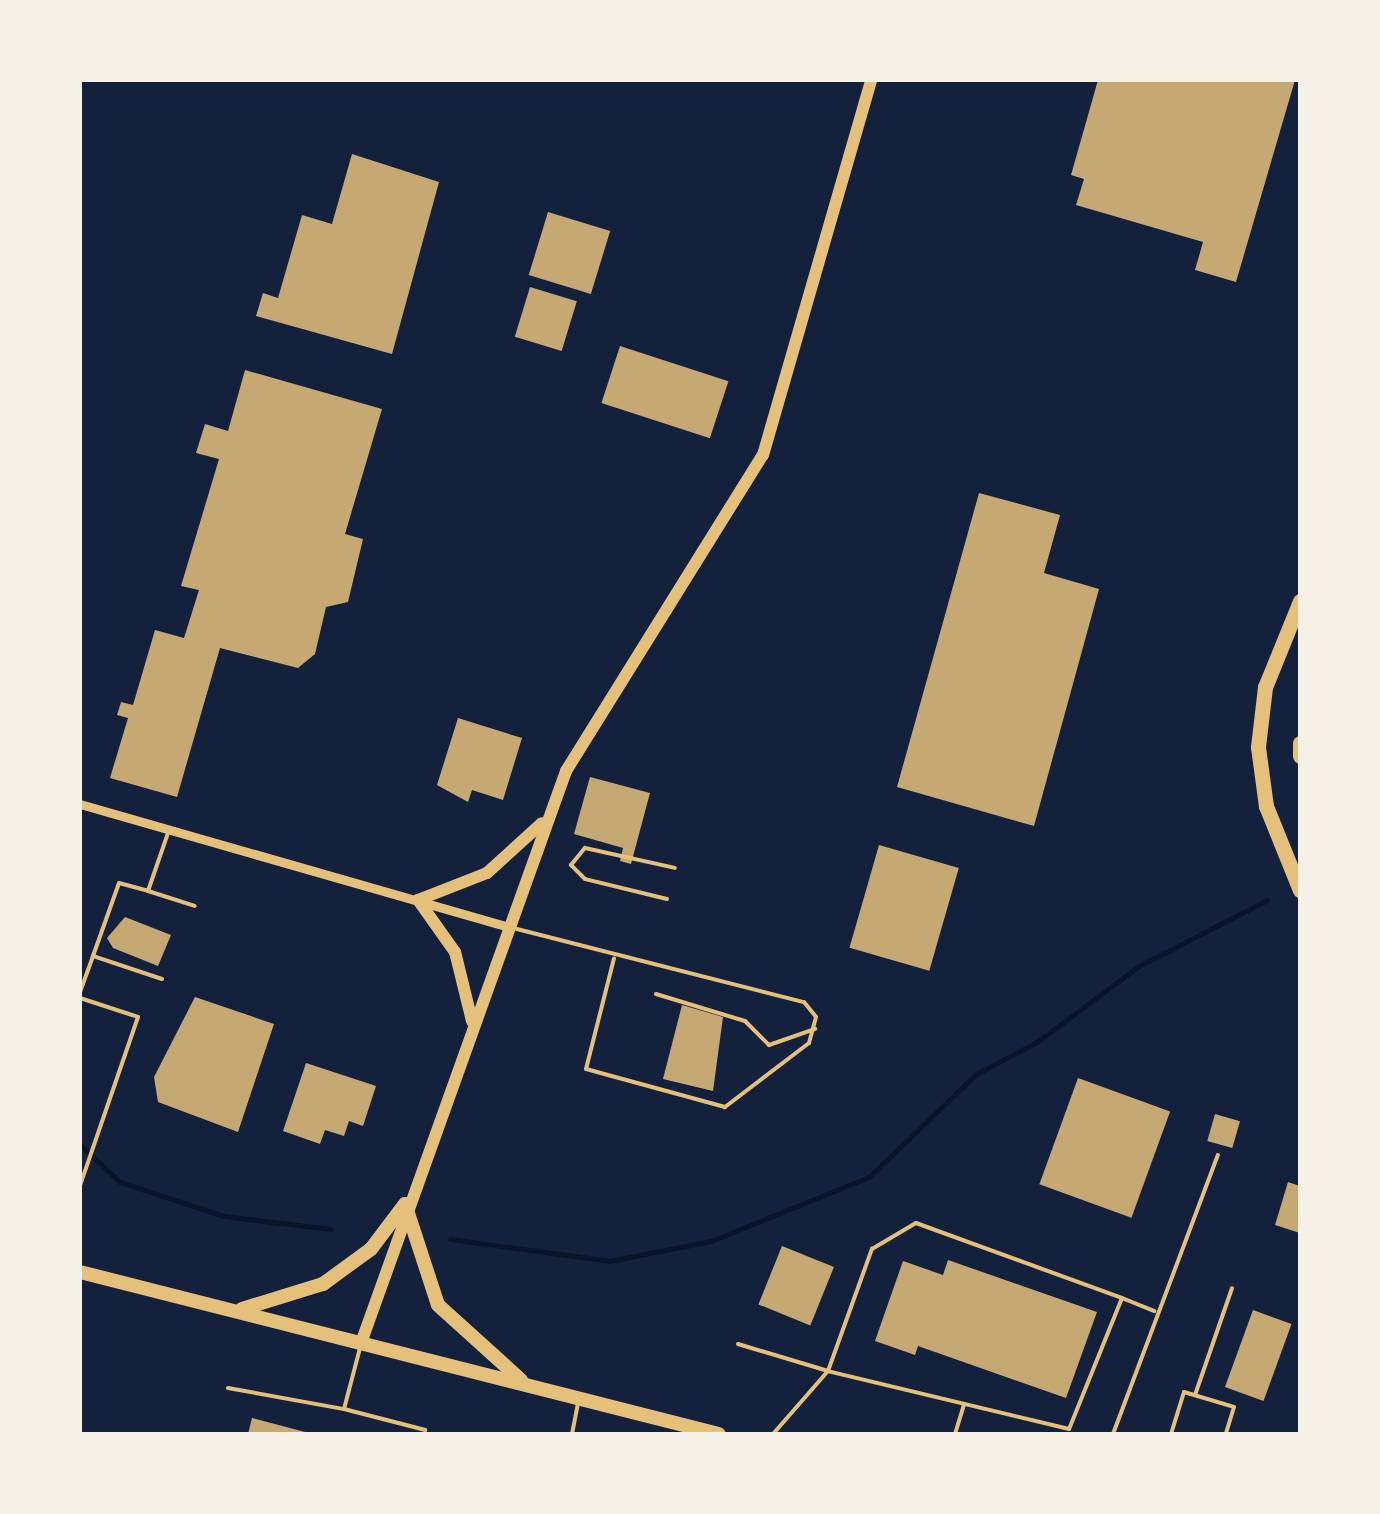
<!DOCTYPE html>
<html>
<head>
<meta charset="utf-8">
<style>
	body { margin:0 }
	#map { position:relative; width:1380px; height:1514px; overflow:hidden; background:#14213d; font-family:"Playfair Display",serif }
	div>[style] { position:absolute }
	.stream>* { height:5px; margin:-2.5px; padding:0 2.5px; transform-origin:2.5px; border-radius:2.5px; background:#0b132b }
	.building>* { inset:0; background:#c6a872; transform-origin:0 0 }
	.service>* { height:4px; margin:-2px; padding:0 2px; transform-origin:2px; border-radius:2px; background:#e5c07b }
	.minor>* { height:9px; margin:-4.5px; padding:0 4.5px; transform-origin:4.5px; border-radius:4.5px; background:#e5c07b }
	.secondary>* { height:12px; margin:-6px; padding:0 6px; transform-origin:6px; border-radius:6px; background:#e5c07b }
	.primary>* { height:14px; margin:-7px; padding:0 7px; transform-origin:7px; border-radius:7px; background:#e5c07b }
	.motorway>* { height:15px; margin:-7.5px; padding:0 7.5px; transform-origin:7.5px; border-radius:7.5px; background:#e5c07b }
	span { translate:-50% -50%; white-space:nowrap; text-align:center; line-height:1.15; -webkit-text-stroke:10px #f6f1e7; paint-order:stroke }
	.frame { position:absolute; inset:0; border:82px solid #f6f1e7; pointer-events:none }
</style>
</head>
<body>
<div id="map">
	<div class="stream">
		<div style="left:80px;top:1145px;width:54px;rotate:42.8deg"></div>
		<div style="left:120px;top:1182px;width:109px;rotate:18.1deg"></div>
		<div style="left:224px;top:1216px;width:107px;rotate:7deg"></div>
		<div style="left:450px;top:1239px;width:162px;rotate:7.8deg"></div>
		<div style="left:610px;top:1261px;width:103px;rotate:-11.2deg"></div>
		<div style="left:711px;top:1241px;width:170px;rotate:-22.1deg"></div>
		<div style="left:869px;top:1177px;width:149px;rotate:-43.9deg"></div>
		<div style="left:976px;top:1074px;width:69px;rotate:-27.7deg"></div>
		<div style="left:1037px;top:1042px;width:127px;rotate:-36.7deg"></div>
		<div style="left:1139px;top:966px;width:144px;rotate:-27.3deg"></div>
	</div>
	<div class="building">
		<div style="clip-path:polygon(1098px 80px,1295px 80px,1236px 282px,1195px 270px,1203px 242px,1076px 205px,1084px 179px,1071px 175px)"></div>
		<div style="clip-path:polygon(352px 154px,439px 182px,392px 354px,256px 316px,263px 293px,278px 298px,302px 215px,332px 224px)"></div>
		<div style="left:548px;top:212px;width:65px;height:66px;rotate:17deg"></div>
		<div style="left:530px;top:287px;width:49px;height:52px;rotate:17deg"></div>
		<div style="left:620px;top:346px;width:114px;height:60px;rotate:18deg"></div>
		<div style="clip-path:polygon(245px 370px,382px 409px,345px 534px,363px 539px,348px 602px,326px 607px,315px 654px,298px 668px,220px 648px,177px 797px,110px 778px,128px 718px,117px 715px,121px 702px,133px 705px,155px 630px,184px 638px,199px 590px,181px 586px,219px 459px,196px 453px,205px 424px,228px 431px)"></div>
		<div style="clip-path:polygon(979px 493px,1060px 515px,1044px 573px,1099px 589px,1034px 826px,897px 787px)"></div>
		<div style="clip-path:polygon(458px 718px,522px 738px,503px 800px,472px 790px,468px 802px,437px 785px)"></div>
		<div style="clip-path:polygon(590px 777px,650px 793px,631px 864px,620px 861px,623px 848px,574px 834px)"></div>
		<div style="left:879px;top:845px;width:83px;height:107px;rotate:16deg"></div>
		<div style="clip-path:polygon(125px 917px,171px 935px,158px 966px,113px 948px,107px 938px)"></div>
		<div style="clip-path:polygon(195px 997px,274px 1024px,238px 1132px,158px 1102px,154px 1077px)"></div>
		<div style="clip-path:polygon(682px 1005px,723px 1017px,713px 1091px,663px 1079px)"></div>
		<div style="clip-path:polygon(306px 1063px,376px 1086px,363px 1126px,349px 1121px,344px 1136px,325px 1130px,320px 1144px,283px 1131px)"></div>
		<div style="left:1078px;top:1078px;width:98px;height:113px;rotate:20deg"></div>
		<div style="left:1215px;top:1114px;width:26px;height:28px;rotate:16deg"></div>
		<div style="clip-path:polygon(1288px 1182px,1300px 1186px,1300px 1233px,1275px 1225px)"></div>
		<div style="left:782px;top:1246px;width:56px;height:63px;rotate:22deg"></div>
		<div style="clip-path:polygon(948px 1260px,1097px 1312px,1066px 1398px,918px 1346px,915px 1355px,875px 1341px,903px 1261px,943px 1275px)"></div>
		<div style="left:1253px;top:1310px;width:41px;height:82px;rotate:20deg"></div>
		<div style="clip-path:polygon(252px 1418px,309px 1433px,309px 1434px,248px 1434px)"></div>
	</div>
	<div class="service">
		<div style="left:148px;top:891px;width:49px;rotate:17.7deg"></div>
		<div style="left:667px;top:899px;width:84px;rotate:-166.3deg"></div>
		<div style="left:585px;top:879px;width:20px;rotate:-135deg"></div>
		<div style="left:571px;top:865px;width:22px;rotate:-51deg"></div>
		<div style="left:585px;top:848px;width:92px;rotate:12.5deg"></div>
		<div style="left:513px;top:928px;width:300px;rotate:14.3deg"></div>
		<div style="left:804px;top:1002px;width:19px;rotate:51deg"></div>
		<div style="left:816px;top:1017px;width:27px;rotate:105deg"></div>
		<div style="left:809px;top:1043px;width:106px;rotate:142.7deg"></div>
		<div style="left:725px;top:1107px;width:144px;rotate:-164.7deg"></div>
		<div style="left:586px;top:1069px;width:114px;rotate:-75.8deg"></div>
		<div style="left:162px;top:979px;width:73px;rotate:-161.6deg"></div>
		<div style="left:93px;top:956px;width:77px;rotate:-70.4deg"></div>
		<div style="left:119px;top:883px;width:30px;rotate:15deg"></div>
		<div style="left:148px;top:891px;width:61px;rotate:-71deg"></div>
		<div style="left:80px;top:992px;width:38px;rotate:-70deg"></div>
		<div style="left:656px;top:994px;width:93px;rotate:16.9deg"></div>
		<div style="left:745px;top:1021px;width:34px;rotate:45deg"></div>
		<div style="left:769px;top:1045px;width:49px;rotate:-19.2deg"></div>
		<div style="left:80px;top:998px;width:61px;rotate:18.1deg"></div>
		<div style="left:138px;top:1017px;width:178px;rotate:109deg"></div>
		<div style="left:916px;top:1223px;width:219px;rotate:20deg"></div>
		<div style="left:1122px;top:1298px;width:141px;rotate:112deg"></div>
		<div style="left:1069px;top:1429px;width:248px;rotate:-166.5deg"></div>
		<div style="left:828px;top:1371px;width:130px;rotate:-70.2deg"></div>
		<div style="left:872px;top:1249px;width:51px;rotate:-30.6deg"></div>
		<div style="left:1122px;top:1298px;width:35px;rotate:22deg"></div>
		<div style="left:738px;top:1344px;width:94px;rotate:16.7deg"></div>
		<div style="left:828px;top:1371px;width:84px;rotate:131.1deg"></div>
		<div style="left:360px;top:1348px;width:63px;rotate:104.7deg"></div>
		<div style="left:344px;top:1409px;width:84px;rotate:14.5deg"></div>
		<div style="left:228px;top:1388px;width:118px;rotate:10.3deg"></div>
		<div style="left:1195px;top:1395px;width:113px;rotate:-70.9deg"></div>
		<div style="left:572px;top:1434px;width:32px;rotate:-79deg"></div>
		<div style="left:955px;top:1434px;width:30px;rotate:-73deg"></div>
		<div style="left:1113px;top:1434px;width:298px;rotate:-69.4deg"></div>
		<div style="left:1171px;top:1434px;width:44px;rotate:-72.8deg"></div>
		<div style="left:1184px;top:1392px;width:52px;rotate:16.7deg"></div>
		<div style="left:1234px;top:1407px;width:28px;rotate:107deg"></div>
	</div>
	<div class="minor">
		<div style="left:80px;top:804px;width:446px;rotate:16deg"></div>
	</div>
	<div class="secondary">
		<div style="left:472px;top:1021px;width:71px;rotate:-103.8deg"></div>
		<div style="left:455px;top:952px;width:64px;rotate:-125.4deg"></div>
		<div style="left:418px;top:900px;width:74px;rotate:-21.4deg"></div>
		<div style="left:487px;top:873px;width:74px;rotate:-42.3deg"></div>
		<div style="left:361px;top:1343px;width:608px;rotate:-70.28deg"></div>
		<div style="left:566px;top:771px;width:372px;rotate:-58.1deg"></div>
		<div style="left:763px;top:455px;width:390px;rotate:-73.9deg"></div>
	</div>
	<div class="primary">
		<div style="left:405px;top:1204px;width:106px;rotate:71.9deg"></div>
		<div style="left:438px;top:1305px;width:112px;rotate:42.1deg"></div>
		<div style="left:80px;top:1272px;width:659px;rotate:14.23deg"></div>
		<div style="left:242px;top:1309px;width:85px;rotate:-17.2deg"></div>
		<div style="left:323px;top:1284px;width:59px;rotate:-36.1deg"></div>
		<div style="left:371px;top:1249px;width:56px;rotate:-52.9deg"></div>
	</div>
	<div class="motorway">
		<div style="left:1300px;top:601px;width:93px;rotate:112.1deg"></div>
		<div style="left:1265px;top:687px;width:60px;rotate:96.7deg"></div>
		<div style="left:1258px;top:747px;width:60px;rotate:82.3deg"></div>
		<div style="left:1266px;top:806px;width:91px;rotate:68deg"></div>
		<div style="left:1300px;top:743px;width:13px;rotate:90deg"></div>
	</div>
	<div class="frame"></div>
</div>
</body>
</html>
